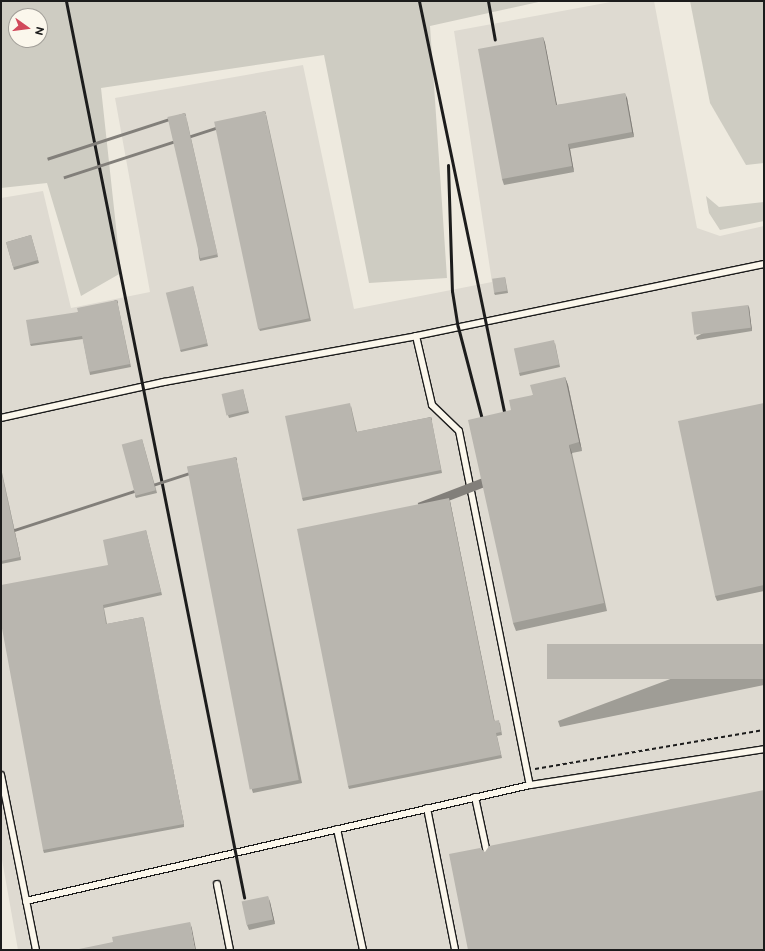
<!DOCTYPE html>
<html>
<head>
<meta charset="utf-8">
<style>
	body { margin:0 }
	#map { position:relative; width:765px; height:951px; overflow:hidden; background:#eeeadf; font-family:"Balsamiq Sans",sans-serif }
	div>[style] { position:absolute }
	.built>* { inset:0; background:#dedad1 }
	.green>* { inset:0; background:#ceccc2 }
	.path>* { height:2px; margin-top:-1px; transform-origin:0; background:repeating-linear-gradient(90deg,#1c1c1c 0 4px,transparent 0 7px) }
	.roads { filter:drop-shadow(1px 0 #1c1c1c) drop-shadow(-1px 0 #1c1c1c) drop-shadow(0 1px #1c1c1c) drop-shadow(0 -1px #1c1c1c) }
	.service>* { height:6px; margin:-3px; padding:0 3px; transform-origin:3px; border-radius:3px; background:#fbf7ec }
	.rail>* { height:3px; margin:-1.5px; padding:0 1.5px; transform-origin:1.5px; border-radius:1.5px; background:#1c1c1c }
	.wall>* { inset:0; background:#9f9d96; transform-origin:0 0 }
	.shaded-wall>* { inset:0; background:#827f7a; transform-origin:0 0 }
	.building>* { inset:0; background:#b9b6af; transform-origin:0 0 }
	span { translate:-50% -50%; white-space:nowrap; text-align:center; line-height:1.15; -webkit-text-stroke:3px #fbf7ec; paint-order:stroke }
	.frame { position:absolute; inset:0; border:2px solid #1c1c1c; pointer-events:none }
	.north { position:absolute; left:8px; top:8px; width:40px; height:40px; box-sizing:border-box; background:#fbf7ec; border:1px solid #a29f99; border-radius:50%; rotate:104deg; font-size:11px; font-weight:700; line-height:16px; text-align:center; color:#1c1c1c }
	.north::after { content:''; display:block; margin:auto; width:14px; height:18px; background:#d1495b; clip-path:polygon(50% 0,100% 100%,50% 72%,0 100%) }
</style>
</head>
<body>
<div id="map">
	<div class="built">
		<div style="clip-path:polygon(616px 1px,654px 1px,697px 228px,720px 236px,764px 226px,764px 950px,18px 950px,1px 854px,1px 198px,43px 191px,71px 308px,150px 292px,115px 98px,303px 65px,354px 309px,492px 282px,454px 31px)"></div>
	</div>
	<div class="green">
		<div style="clip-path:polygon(evenodd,1px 1px,543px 1px,430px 26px,447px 278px,369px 283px,324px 55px,101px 88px,121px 273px,81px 296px,47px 183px,1px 188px,1px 1px,16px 16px,40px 16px,40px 40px,16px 40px,16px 16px)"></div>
		<div style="clip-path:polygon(690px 1px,764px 1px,764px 163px,746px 165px,710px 103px)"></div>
		<div style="clip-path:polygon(706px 196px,719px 207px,764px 202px,764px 221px,720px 230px,709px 213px)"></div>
	</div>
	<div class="path">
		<div style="left:535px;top:769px;width:232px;rotate:-9.7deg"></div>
	</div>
	<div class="roads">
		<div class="service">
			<div style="left:416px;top:336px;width:71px;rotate:76.9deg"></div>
			<div style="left:432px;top:405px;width:37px;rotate:44deg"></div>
			<div style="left:459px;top:431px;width:361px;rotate:78.7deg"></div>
			<div style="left:1px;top:418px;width:167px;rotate:-12.5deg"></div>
			<div style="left:164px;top:382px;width:256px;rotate:-10.3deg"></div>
			<div style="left:416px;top:336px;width:355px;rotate:-11.7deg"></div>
			<div style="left:1px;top:775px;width:178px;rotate:78.7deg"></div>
			<div style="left:475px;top:797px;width:57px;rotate:77.9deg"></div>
			<div style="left:427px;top:808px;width:145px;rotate:78.8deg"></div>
			<div style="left:337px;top:829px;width:124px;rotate:77.9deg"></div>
			<div style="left:217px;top:884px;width:67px;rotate:78.9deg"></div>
			<div style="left:26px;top:901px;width:517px;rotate:-12.96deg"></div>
			<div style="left:530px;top:785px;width:237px;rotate:-8.7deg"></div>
		</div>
	</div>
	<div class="rail">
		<div style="left:66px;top:1px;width:914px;rotate:78.76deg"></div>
		<div style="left:419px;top:1px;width:430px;rotate:78.3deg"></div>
		<div style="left:488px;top:1px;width:39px;rotate:80deg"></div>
		<div style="left:448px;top:165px;width:126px;rotate:88.2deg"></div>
		<div style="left:452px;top:291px;width:36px;rotate:81deg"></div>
		<div style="left:458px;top:327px;width:103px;rotate:75.4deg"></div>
	</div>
	<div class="wall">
		<div style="clip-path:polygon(543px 37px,545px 43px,557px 105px,627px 98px,634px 137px,570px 149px,574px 172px,504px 185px,502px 179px)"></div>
		<div style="clip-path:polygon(266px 114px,311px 321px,260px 331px,259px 329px)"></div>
		<div style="clip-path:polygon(186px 116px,218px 257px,200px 261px,199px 258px)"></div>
		<div style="left:31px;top:235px;width:29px;height:26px;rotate:74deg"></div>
		<div style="clip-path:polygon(505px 277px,508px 293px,495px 295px,494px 293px)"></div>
		<div style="clip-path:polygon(193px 286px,208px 346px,181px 352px,180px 350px)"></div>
		<div style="clip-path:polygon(117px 300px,131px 367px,90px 375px,83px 339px,31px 346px,30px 344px,78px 312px)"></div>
		<div style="clip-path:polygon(749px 307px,752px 331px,697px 340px,696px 337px)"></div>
		<div style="clip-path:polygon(555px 343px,560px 367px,520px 376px,519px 373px)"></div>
		<div style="clip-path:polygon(565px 377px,568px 385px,582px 451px,572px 453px,607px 611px,516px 631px,513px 623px,511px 410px,533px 395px)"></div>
		<div style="clip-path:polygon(243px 389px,249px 413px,229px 418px,228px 415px)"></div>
		<div style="clip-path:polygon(764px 403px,764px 591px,717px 601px,715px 596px)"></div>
		<div style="clip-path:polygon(351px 406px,357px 432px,431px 417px,442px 473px,303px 501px,302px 498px)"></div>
		<div style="clip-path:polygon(142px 439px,157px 493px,136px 498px,135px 496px)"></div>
		<div style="clip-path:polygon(236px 457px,302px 783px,253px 793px,252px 790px)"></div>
		<div style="clip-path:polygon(1px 468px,21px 560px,1px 564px)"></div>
		<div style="clip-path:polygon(450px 501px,494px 721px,500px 723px,502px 735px,497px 736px,502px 758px,349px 789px,348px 786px)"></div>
		<div style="clip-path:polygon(146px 530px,162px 595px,104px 608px,107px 624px,143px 617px,184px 827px,44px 853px,43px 850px,108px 565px)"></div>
		<div style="clip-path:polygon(764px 644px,764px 685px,560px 727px,558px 721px)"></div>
		<div style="clip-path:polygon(270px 902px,275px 924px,249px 930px,247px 925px)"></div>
	</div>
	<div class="shaded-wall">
		<div style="clip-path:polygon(543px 37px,545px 43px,558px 111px,556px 105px)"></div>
		<div style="clip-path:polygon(625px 93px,627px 98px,634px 137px,632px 132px)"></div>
		<div style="left:265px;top:111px;width:3px;height:212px;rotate:72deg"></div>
		<div style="left:185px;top:113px;width:3px;height:145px;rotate:72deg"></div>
		<div style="clip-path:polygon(568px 144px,570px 149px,574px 172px,572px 166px)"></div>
		<div style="left:117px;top:300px;width:3px;height:65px;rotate:72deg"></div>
		<div style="clip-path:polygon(748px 305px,749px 307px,752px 331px,751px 328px)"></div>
		<div style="clip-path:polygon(565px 377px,568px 385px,582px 451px,579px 442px)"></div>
		<div style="left:431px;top:417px;width:3px;height:54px;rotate:72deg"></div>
		<div style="left:569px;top:445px;width:9px;height:162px;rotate:69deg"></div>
		<div style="left:236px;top:457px;width:3px;height:329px;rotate:72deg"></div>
		<div style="clip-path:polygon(1px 468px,21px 560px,20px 557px)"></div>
		<div style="clip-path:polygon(449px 498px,450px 501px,495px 723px,494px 721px)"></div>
		<div style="clip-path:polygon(143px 617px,144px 620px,184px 827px,184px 824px)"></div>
		<div style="clip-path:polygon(268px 896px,270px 902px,275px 924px,273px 919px)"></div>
		<div style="clip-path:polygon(190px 922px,192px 929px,196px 950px,195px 950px)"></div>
	</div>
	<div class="building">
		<div style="clip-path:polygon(543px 37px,556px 105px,625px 93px,632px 132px,568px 144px,572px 166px,502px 179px,478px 49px)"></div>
		<div style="left:265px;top:111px;width:212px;height:52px;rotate:78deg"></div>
		<div style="left:185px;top:113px;width:145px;height:18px;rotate:77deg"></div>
		<div style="left:31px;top:235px;width:26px;height:26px;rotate:74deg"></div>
		<div style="left:505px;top:277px;width:14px;height:13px;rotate:82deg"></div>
		<div style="left:193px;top:286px;width:59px;height:28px;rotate:76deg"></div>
		<div style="clip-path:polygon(117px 300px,130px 364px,89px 372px,82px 336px,30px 344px,26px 320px,78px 312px,77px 308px)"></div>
		<div style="left:748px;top:305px;width:23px;height:57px;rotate:83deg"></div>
		<div style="left:554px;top:340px;width:25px;height:41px;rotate:78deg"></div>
		<div style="clip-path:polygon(565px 377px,579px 442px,569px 445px,604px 603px,513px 623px,468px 420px,511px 410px,509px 400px,533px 395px,530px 385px)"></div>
		<div style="left:243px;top:389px;width:22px;height:22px;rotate:77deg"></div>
		<div style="clip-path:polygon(350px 403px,356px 432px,431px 417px,441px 470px,302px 498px,285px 416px)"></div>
		<div style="clip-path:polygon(764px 403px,764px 585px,715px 596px,678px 421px)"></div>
		<div style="left:142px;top:439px;width:53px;height:21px;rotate:75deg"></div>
		<div style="left:236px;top:457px;width:329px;height:50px;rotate:79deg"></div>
		<div style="clip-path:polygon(1px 470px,20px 557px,1px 561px)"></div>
		<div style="clip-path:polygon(449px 498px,494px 721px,499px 720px,501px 732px,496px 733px,501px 755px,348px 786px,297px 529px)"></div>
		<div style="clip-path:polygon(146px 530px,161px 592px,103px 605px,106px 624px,143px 617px,184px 824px,43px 850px,1px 623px,1px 585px,108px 565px,103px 540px)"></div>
		<div style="left:764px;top:644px;width:35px;height:217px;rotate:90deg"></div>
		<div style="clip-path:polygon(764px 790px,764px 950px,468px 950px,449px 854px,480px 848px,485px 852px,489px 846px)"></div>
		<div style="left:268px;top:896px;width:24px;height:27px;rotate:78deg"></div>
		<div style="clip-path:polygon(190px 922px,195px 950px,79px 950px,79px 949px,113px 942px,112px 937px)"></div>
	</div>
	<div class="frame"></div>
	<div class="north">N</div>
</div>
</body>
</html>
